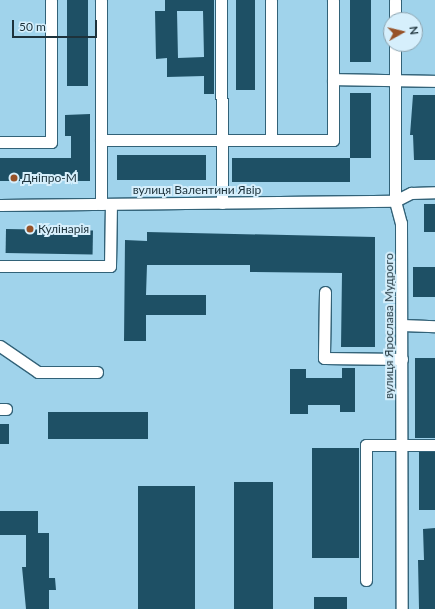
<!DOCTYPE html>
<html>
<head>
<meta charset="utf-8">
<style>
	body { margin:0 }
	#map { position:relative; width:435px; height:609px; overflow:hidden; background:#a0d3eb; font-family:Lato,sans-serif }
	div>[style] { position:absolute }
	.building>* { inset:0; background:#1e5065; transform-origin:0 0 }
	.roads { filter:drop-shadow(1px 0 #326278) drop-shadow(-1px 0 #326278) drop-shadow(0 1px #326278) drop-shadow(0 -1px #326278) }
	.minor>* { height:11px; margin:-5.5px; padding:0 5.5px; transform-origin:5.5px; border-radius:5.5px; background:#fff }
	.dots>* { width:11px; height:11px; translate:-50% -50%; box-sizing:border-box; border:2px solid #d6effc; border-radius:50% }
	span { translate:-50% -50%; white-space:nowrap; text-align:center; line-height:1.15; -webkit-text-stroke:4px #d6effc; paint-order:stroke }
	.poi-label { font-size:12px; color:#1d323b }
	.left { translate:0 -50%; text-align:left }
	.street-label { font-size:12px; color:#1d323b }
	.north { position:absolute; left:383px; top:12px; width:40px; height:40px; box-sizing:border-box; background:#d6effc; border:1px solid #8ca3af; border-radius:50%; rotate:82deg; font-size:11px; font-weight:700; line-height:16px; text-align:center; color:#1d323b }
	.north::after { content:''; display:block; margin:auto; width:14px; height:18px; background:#975228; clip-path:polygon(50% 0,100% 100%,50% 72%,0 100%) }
	.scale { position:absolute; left:12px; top:20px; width:85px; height:18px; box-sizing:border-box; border:2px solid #1d323b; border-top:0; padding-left:5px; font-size:12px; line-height:14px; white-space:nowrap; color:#1d323b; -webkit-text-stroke:3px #d6effc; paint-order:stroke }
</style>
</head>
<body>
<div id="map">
	<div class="building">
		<div style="left:67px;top:0;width:21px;height:86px"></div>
		<div style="clip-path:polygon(evenodd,165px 0,214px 0,214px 94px,204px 94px,204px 76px,167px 77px,167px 58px,156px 59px,155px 11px,165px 11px,165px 0,177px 11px,203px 11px,204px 57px,178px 58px,177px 11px)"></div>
		<div style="left:236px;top:0;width:19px;height:90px"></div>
		<div style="left:350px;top:0;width:21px;height:62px"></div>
		<div style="left:350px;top:93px;width:21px;height:65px"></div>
		<div style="clip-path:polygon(413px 95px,435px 95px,435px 160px,414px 160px,413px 135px,410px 135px)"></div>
		<div style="clip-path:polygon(90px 114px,90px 181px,0 181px,0 158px,71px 158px,71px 136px,65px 136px,65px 115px)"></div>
		<div style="left:206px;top:155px;width:25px;height:89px;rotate:90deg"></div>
		<div style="left:232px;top:158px;width:118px;height:24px"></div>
		<div style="left:424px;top:204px;width:11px;height:28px"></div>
		<div style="left:6px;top:229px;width:87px;height:24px;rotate:1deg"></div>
		<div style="clip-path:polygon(147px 232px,375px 237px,375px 347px,341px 347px,342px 273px,250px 272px,250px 265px,147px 265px,146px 295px,206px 295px,206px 315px,146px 315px,146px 341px,124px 341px,125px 240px,147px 241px)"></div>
		<div style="left:413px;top:267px;width:22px;height:30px"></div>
		<div style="left:415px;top:358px;width:20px;height:80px"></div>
		<div style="clip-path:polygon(342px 368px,355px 368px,355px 412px,340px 412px,340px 405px,308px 405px,308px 414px,290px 414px,290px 369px,306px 369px,306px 378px,342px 378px)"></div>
		<div style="left:48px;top:412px;width:100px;height:27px"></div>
		<div style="left:0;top:424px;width:9px;height:20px"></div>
		<div style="left:359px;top:448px;width:110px;height:47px;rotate:90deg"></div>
		<div style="left:419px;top:452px;width:16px;height:58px"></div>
		<div style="left:234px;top:482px;width:39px;height:127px"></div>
		<div style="left:138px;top:486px;width:57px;height:123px"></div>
		<div style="clip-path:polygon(0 511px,38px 511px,38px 533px,49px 533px,49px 578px,55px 578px,56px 590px,49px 590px,49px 609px,26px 609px,22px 567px,26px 567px,26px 535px,0 535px)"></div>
		<div style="clip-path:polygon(435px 528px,435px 609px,419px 609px,418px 560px,424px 560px,423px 529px)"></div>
		<div style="left:314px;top:597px;width:33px;height:12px"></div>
	</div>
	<div class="roads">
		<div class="minor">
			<div style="left:221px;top:0;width:203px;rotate:89.7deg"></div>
			<div style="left:395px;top:20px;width:20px;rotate:-90deg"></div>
			<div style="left:395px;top:44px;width:157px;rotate:90deg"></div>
			<div style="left:395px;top:201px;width:23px;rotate:75deg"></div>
			<div style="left:401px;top:223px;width:386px;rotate:89.9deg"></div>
			<div style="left:333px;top:79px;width:102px;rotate:1.1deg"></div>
			<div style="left:101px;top:140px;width:232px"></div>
			<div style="left:333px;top:140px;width:140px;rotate:-90deg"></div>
			<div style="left:271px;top:140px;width:140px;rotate:-90deg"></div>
			<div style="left:0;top:142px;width:51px"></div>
			<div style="left:51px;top:142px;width:142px;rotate:-90deg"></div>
			<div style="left:101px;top:204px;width:204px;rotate:-90deg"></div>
			<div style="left:0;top:205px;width:395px;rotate:-0.6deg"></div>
			<div style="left:395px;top:201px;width:18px;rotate:-27deg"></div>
			<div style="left:411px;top:193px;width:24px;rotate:-2deg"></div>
			<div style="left:0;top:266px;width:110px"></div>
			<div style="left:110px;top:266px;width:62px;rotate:-89.1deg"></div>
			<div style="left:325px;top:292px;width:66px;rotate:90.9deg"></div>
			<div style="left:324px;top:358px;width:78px;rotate:0.7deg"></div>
			<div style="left:402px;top:325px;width:33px;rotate:2deg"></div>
			<div style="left:0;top:346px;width:46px;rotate:34.4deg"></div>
			<div style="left:38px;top:372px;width:59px"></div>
			<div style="left:0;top:409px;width:6px"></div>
			<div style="left:366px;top:580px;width:135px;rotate:-90deg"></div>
			<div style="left:366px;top:445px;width:69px"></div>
		</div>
	</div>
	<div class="dots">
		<div style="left:14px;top:178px;background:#975228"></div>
		<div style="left:30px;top:229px;background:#975228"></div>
	</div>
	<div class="poi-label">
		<span class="left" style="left:22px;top:178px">Дніпро-М</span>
		<span class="left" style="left:38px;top:229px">Кулінарія</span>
	</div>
	<div class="street-label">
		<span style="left:197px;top:190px">вулиця Валентини Явір</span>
		<span style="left:389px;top:326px;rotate:-90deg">вулиця Ярослава Мудрого</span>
	</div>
	<div class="north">N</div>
	<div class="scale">50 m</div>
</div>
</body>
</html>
